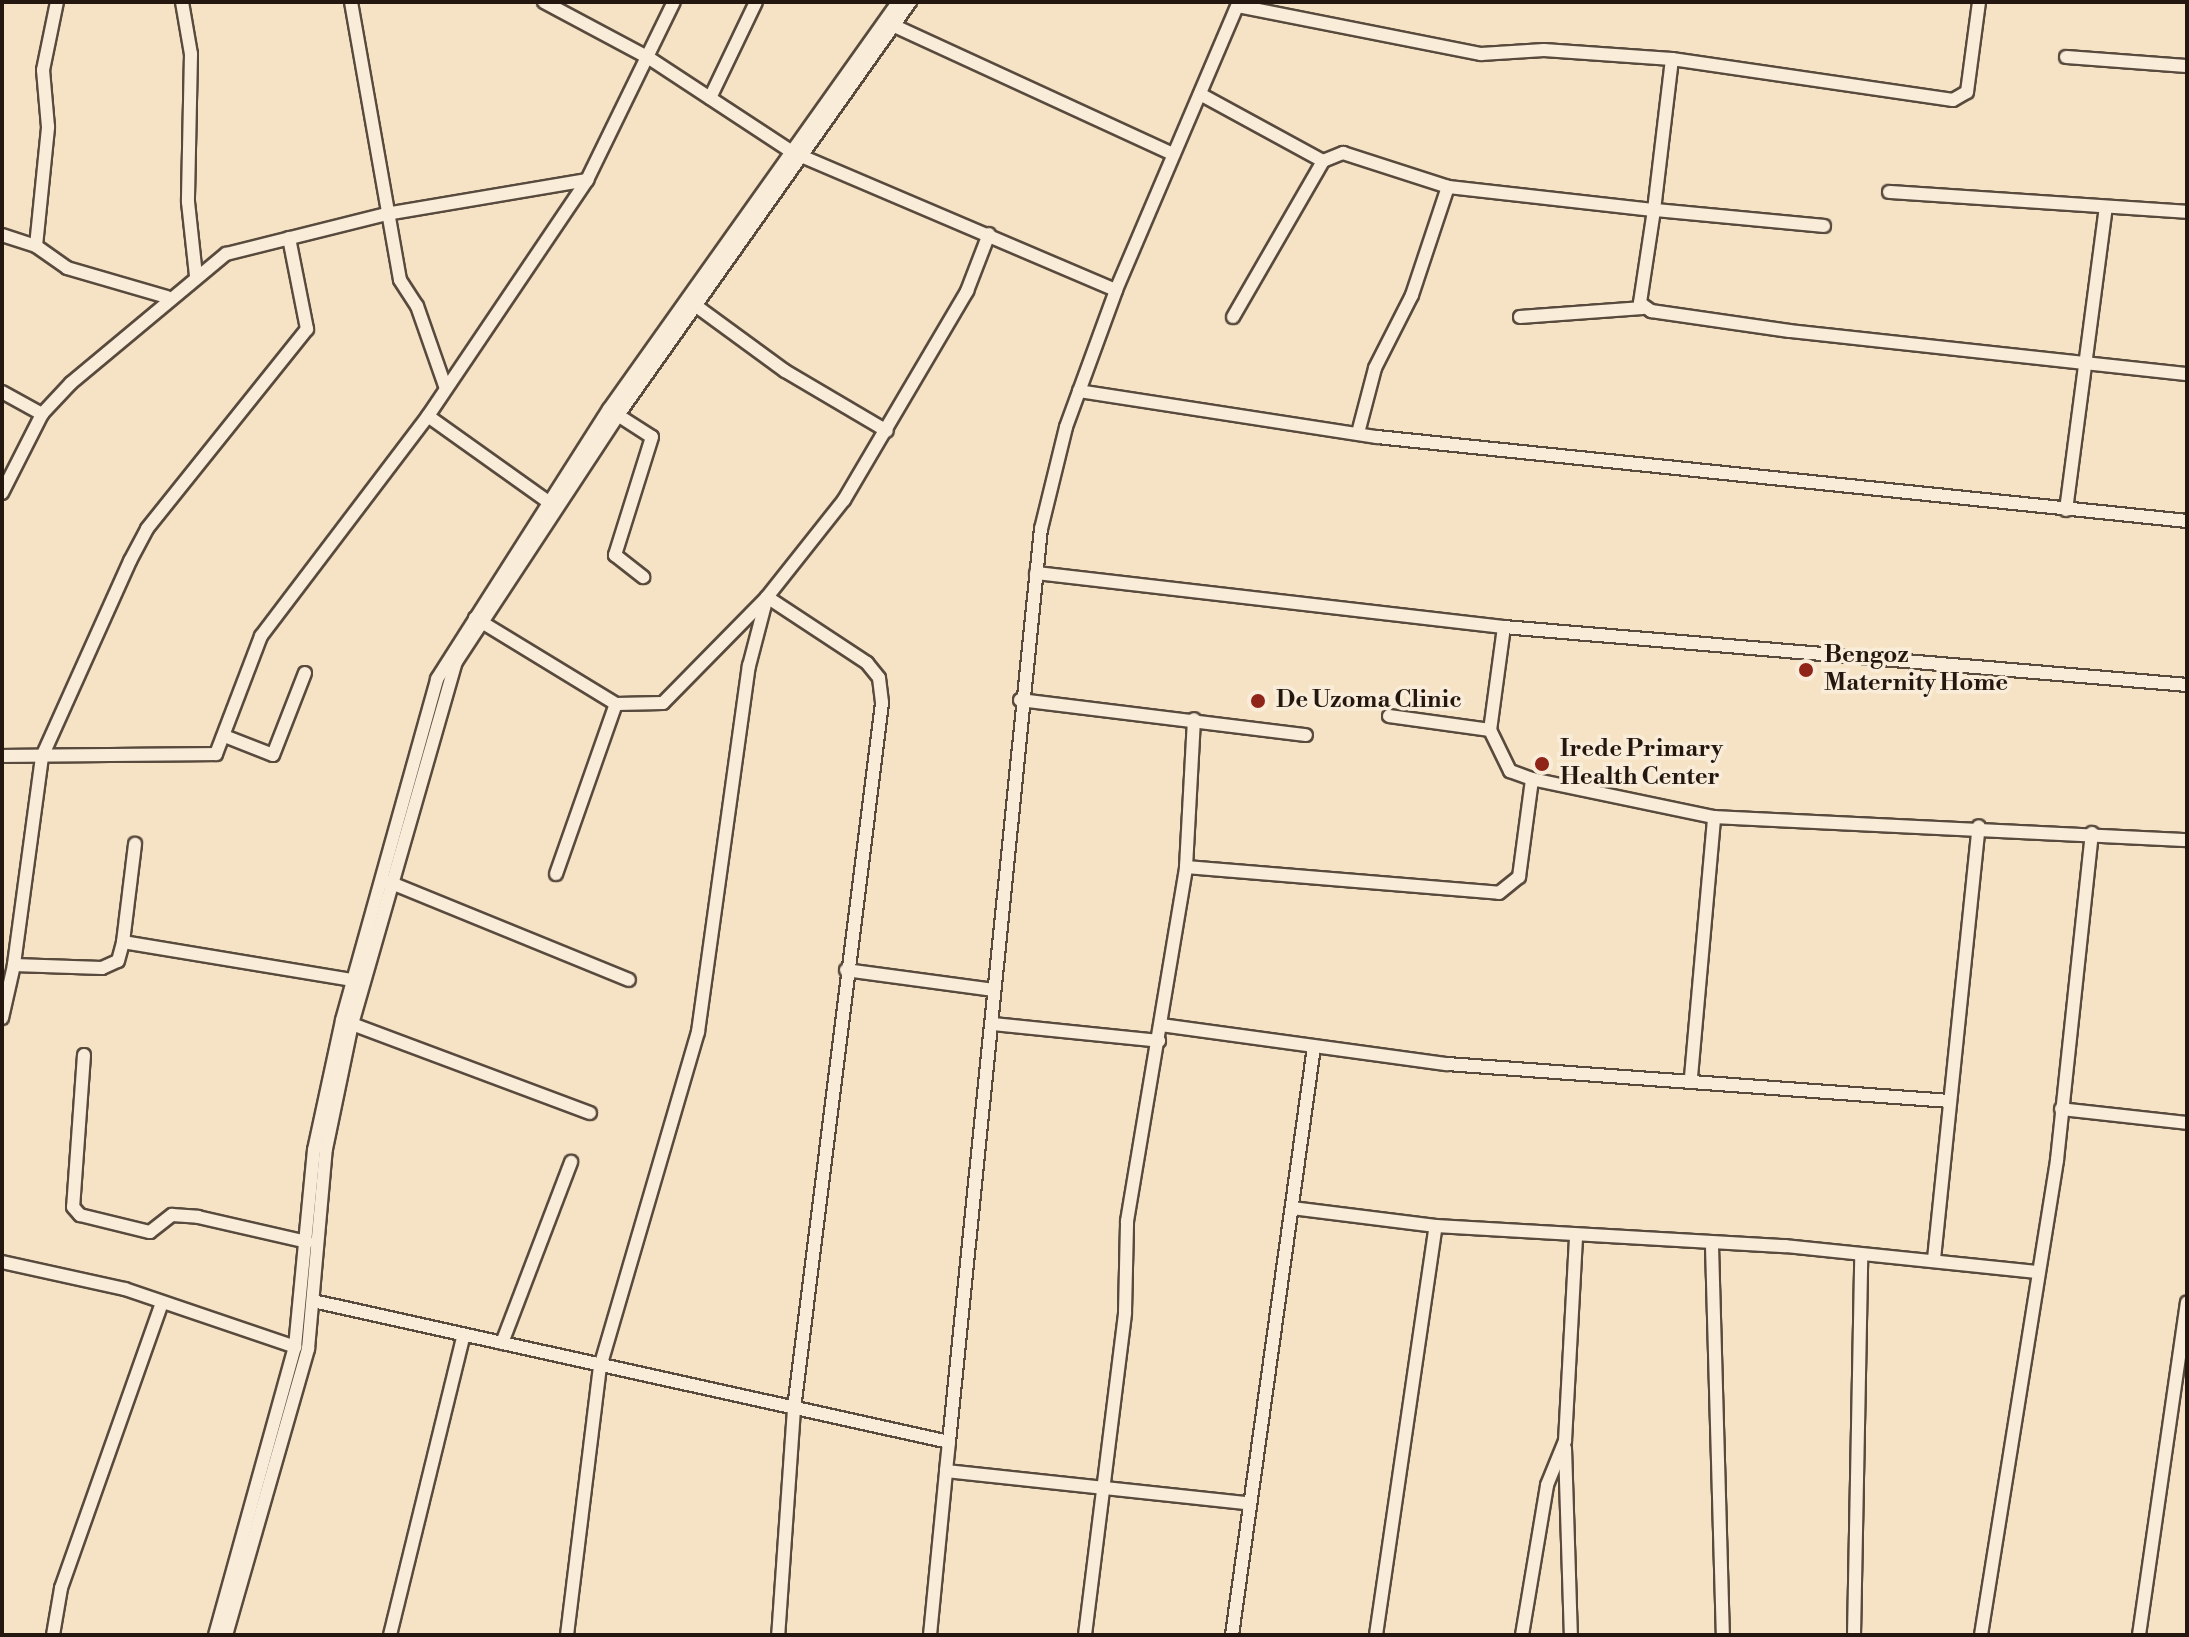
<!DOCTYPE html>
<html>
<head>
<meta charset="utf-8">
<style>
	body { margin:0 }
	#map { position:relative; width:2189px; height:1637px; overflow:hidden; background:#f6e3c6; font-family:"Libre Bodoni",serif }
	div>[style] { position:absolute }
	.roads { filter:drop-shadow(2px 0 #584a3d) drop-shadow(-2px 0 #584a3d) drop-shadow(0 2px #584a3d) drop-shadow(0 -2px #584a3d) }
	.minor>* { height:12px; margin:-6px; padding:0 6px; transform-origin:6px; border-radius:6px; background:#f9edda }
	.dots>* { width:22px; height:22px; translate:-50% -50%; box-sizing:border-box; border:4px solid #f9edda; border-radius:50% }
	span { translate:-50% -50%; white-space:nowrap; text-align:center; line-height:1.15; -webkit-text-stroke:7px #f9edda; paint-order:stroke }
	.poi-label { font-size:24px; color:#23170f; font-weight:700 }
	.left { translate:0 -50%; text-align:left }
	.frame { position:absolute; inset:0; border:4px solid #23170f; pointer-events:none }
</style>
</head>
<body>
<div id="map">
	<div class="roads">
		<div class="minor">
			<div style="left:182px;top:2px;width:53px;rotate:80.2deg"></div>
			<div style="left:191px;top:54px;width:148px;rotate:91.2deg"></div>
			<div style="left:188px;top:202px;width:74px;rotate:83.8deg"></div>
			<div style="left:351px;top:2px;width:282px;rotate:80deg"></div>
			<div style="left:400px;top:280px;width:31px;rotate:57deg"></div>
			<div style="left:417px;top:306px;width:85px;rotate:70.7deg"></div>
			<div style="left:544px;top:2px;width:119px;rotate:28.1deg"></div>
			<div style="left:649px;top:58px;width:171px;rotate:33.3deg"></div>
			<div style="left:792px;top:152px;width:352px;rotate:23.1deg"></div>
			<div style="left:1238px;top:6px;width:248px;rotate:11.2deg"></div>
			<div style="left:1481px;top:54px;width:63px;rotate:-3.6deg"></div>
			<div style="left:1544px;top:50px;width:128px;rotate:4deg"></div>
			<div style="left:1672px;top:59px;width:284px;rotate:8.3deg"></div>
			<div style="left:1953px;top:100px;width:16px;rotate:-30deg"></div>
			<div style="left:1967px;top:92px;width:91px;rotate:-82.4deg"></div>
			<div style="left:888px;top:23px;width:314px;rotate:24.7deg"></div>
			<div style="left:2066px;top:57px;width:121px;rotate:4.3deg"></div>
			<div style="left:1200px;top:94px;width:140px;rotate:28.6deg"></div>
			<div style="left:1323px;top:161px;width:22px;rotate:-22deg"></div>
			<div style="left:1343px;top:153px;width:110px;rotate:17.9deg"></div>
			<div style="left:1448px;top:187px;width:207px;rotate:6.4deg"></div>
			<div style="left:1654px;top:210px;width:152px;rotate:-83.2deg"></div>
			<div style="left:710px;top:98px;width:106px;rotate:-64.4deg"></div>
			<div style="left:1889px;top:192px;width:299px;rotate:3.8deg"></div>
			<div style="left:1824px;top:226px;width:171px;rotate:-174.6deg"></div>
			<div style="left:1654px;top:210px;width:94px;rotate:98.6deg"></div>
			<div style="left:1640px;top:303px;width:14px;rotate:36deg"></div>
			<div style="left:1651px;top:311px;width:140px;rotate:8.2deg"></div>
			<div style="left:1790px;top:331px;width:399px;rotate:6.2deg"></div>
			<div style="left:2px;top:235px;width:36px;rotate:18deg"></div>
			<div style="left:36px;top:246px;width:38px;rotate:35deg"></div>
			<div style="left:67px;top:268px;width:104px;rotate:16.2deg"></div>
			<div style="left:289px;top:238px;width:93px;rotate:78.8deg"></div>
			<div style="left:307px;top:329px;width:256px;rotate:128.7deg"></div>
			<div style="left:147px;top:529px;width:36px;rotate:118deg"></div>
			<div style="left:130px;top:561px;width:215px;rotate:114.2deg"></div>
			<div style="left:42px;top:757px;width:210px;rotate:97.7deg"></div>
			<div style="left:14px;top:965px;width:88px;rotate:2deg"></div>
			<div style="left:102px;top:968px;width:17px;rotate:-24deg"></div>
			<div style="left:118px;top:961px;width:20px;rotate:-75deg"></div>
			<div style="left:123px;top:942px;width:233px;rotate:9.4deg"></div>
			<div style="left:36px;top:246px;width:120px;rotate:-84.2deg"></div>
			<div style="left:48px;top:127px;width:57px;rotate:-95deg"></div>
			<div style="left:43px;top:70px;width:69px;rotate:-78.4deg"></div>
			<div style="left:692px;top:303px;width:115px;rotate:36.2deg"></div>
			<div style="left:785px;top:371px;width:118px;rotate:30.5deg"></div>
			<div style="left:1233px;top:317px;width:180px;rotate:-60deg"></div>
			<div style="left:1520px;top:317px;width:123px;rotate:-4.2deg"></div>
			<div style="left:1079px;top:391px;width:302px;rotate:8.8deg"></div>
			<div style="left:1377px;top:437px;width:814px;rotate:5.92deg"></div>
			<div style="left:2px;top:392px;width:46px;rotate:28.8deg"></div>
			<div style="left:613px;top:412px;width:46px;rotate:32.7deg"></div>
			<div style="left:652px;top:437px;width:124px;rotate:107.4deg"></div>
			<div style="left:615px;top:555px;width:36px;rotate:38deg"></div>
			<div style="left:428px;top:416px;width:153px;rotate:35.5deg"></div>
			<div style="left:1358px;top:433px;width:67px;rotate:-75.3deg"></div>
			<div style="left:1375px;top:368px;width:82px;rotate:-63.1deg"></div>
			<div style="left:1412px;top:295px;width:114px;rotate:-71.6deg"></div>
			<div style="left:2px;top:493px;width:89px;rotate:-63.1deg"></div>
			<div style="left:42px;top:414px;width:42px;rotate:-46.9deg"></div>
			<div style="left:71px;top:383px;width:202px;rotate:-39.8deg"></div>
			<div style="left:226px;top:254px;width:165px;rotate:-14deg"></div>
			<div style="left:386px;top:214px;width:204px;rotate:-9.6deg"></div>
			<div style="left:2066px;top:510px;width:305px;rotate:-82.5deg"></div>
			<div style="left:1036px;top:573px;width:471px;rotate:6.6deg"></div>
			<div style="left:1504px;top:627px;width:685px;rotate:4.85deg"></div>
			<div style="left:767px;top:597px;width:120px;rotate:33.4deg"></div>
			<div style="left:867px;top:663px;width:19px;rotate:51deg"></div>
			<div style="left:879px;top:678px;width:25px;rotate:83deg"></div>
			<div style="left:882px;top:703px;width:711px;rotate:97.11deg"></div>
			<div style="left:794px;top:1409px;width:227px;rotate:94deg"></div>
			<div style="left:475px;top:618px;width:165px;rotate:31.4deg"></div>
			<div style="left:616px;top:704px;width:47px;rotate:-1.2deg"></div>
			<div style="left:663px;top:703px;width:148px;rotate:-45.5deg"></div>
			<div style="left:767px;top:597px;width:124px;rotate:-51.6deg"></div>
			<div style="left:844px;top:500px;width:243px;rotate:-59.5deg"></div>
			<div style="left:967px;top:291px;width:61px;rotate:-68.9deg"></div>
			<div style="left:1504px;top:627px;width:104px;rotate:97.7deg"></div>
			<div style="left:1490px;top:730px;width:46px;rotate:64deg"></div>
			<div style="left:1510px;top:771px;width:23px;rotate:20deg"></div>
			<div style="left:1532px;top:779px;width:186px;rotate:11.8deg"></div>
			<div style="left:1714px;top:817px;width:474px;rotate:2.8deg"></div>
			<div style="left:1020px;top:700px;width:288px;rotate:7deg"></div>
			<div style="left:1389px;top:716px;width:102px;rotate:7.9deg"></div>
			<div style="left:227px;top:737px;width:49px;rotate:21.4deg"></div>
			<div style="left:273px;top:755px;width:88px;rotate:-68.7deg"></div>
			<div style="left:2px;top:756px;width:214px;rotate:-0.5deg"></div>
			<div style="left:216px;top:754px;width:126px;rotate:-69.1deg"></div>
			<div style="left:261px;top:636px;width:276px;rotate:-52.8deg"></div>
			<div style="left:428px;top:416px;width:285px;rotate:-56deg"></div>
			<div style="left:587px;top:180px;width:198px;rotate:-64deg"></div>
			<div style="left:1186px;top:867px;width:314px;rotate:4.7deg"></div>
			<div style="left:1499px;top:893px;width:26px;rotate:-39deg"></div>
			<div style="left:1519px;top:877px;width:99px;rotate:-82.4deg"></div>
			<div style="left:556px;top:874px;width:180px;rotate:-70.6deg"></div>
			<div style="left:389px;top:882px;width:259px;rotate:22.2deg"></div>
			<div style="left:123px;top:942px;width:99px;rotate:-83deg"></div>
			<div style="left:846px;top:970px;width:149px;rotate:7.7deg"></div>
			<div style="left:2px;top:1018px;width:54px;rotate:-77.2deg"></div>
			<div style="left:352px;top:1024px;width:254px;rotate:20.5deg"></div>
			<div style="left:993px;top:1024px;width:167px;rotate:5.8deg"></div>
			<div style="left:1161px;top:1025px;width:289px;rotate:7.8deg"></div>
			<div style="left:1447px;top:1064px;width:504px;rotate:4.21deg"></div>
			<div style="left:84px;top:1055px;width:152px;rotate:94.1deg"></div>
			<div style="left:73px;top:1207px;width:11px;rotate:49deg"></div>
			<div style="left:80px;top:1215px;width:72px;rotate:13.7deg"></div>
			<div style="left:150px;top:1232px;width:28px;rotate:-38deg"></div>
			<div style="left:172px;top:1215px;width:26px;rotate:4deg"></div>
			<div style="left:198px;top:1217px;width:112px;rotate:12.9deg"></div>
			<div style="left:1691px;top:1077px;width:261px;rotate:-84.9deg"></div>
			<div style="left:2061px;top:1109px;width:127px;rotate:6.3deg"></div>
			<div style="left:1292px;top:1208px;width:145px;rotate:7.1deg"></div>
			<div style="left:1436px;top:1226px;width:350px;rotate:3.3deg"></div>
			<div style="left:1785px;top:1246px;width:252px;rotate:5.9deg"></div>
			<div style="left:1712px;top:1246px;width:389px;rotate:88.4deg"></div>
			<div style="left:1934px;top:1259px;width:435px;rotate:-84.1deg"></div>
			<div style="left:2px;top:1262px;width:126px;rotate:12.4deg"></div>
			<div style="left:125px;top:1289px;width:180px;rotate:18.8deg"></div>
			<div style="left:313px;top:1301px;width:651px;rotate:12.5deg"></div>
			<div style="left:949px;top:1442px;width:29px;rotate:96deg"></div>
			<div style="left:946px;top:1471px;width:303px;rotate:6.1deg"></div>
			<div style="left:502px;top:1343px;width:194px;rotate:-69.1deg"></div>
			<div style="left:949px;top:1442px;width:918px;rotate:-84.25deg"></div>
			<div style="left:1041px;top:529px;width:105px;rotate:-76.2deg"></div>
			<div style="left:1066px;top:427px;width:146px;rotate:-69.9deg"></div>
			<div style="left:1116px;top:290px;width:313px;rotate:-66.9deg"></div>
			<div style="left:1565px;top:1448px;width:187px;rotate:88.2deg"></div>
			<div style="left:53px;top:1635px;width:48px;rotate:-80.3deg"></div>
			<div style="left:61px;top:1588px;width:302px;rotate:-70.5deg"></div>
			<div style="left:215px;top:1635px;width:299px;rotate:-74.5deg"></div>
			<div style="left:295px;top:1347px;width:198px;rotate:-84.5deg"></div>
			<div style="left:314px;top:1150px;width:133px;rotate:-77.8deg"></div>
			<div style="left:342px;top:1020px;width:354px;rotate:-74.4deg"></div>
			<div style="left:437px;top:679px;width:320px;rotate:-57.5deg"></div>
			<div style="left:609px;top:409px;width:499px;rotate:-54.6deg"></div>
			<div style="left:226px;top:1635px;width:298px;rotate:-74deg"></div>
			<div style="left:308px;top:1349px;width:201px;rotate:-84.9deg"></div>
			<div style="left:326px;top:1149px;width:128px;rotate:-78.3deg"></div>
			<div style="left:352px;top:1024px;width:377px;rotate:-74deg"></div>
			<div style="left:456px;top:662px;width:295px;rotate:-56.7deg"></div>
			<div style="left:618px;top:415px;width:506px;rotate:-54.74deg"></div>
			<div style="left:390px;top:1635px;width:307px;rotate:-76.2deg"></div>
			<div style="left:567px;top:1635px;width:270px;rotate:-83deg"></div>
			<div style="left:600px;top:1367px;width:349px;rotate:-73.7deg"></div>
			<div style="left:698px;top:1032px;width:370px;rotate:-82.1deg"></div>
			<div style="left:749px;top:666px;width:71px;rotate:-75.4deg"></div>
			<div style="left:930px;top:1635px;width:165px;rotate:-84.4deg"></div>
			<div style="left:1085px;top:1635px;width:325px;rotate:-82.9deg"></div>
			<div style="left:1125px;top:1312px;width:91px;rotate:-88.7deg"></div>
			<div style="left:1127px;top:1221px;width:359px;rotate:-80.5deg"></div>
			<div style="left:1186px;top:867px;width:148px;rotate:-86.9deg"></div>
			<div style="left:1232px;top:1635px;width:594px;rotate:-82.06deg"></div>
			<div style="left:1376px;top:1635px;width:413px;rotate:-81.7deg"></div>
			<div style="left:1522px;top:1635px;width:152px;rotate:-80.5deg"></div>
			<div style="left:1547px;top:1485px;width:48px;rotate:-67.8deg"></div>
			<div style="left:1565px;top:1441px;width:204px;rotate:-86.9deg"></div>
			<div style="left:1854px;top:1635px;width:380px;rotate:-88.9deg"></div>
			<div style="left:1981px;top:1635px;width:481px;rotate:-80.9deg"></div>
			<div style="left:2057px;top:1160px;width:329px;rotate:-83.9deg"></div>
			<div style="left:2139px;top:1635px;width:336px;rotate:-81.8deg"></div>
		</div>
	</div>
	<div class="dots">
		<div style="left:1806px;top:670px;background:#8f2418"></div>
		<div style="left:1258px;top:701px;background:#8f2418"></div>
		<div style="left:1542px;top:764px;background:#8f2418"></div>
	</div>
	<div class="poi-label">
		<span class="left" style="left:1824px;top:670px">Bengoz<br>Maternity Home</span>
		<span class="left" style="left:1276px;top:701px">De Uzoma Clinic</span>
		<span class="left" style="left:1560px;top:764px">Irede Primary<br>Health Center</span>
	</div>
	<div class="frame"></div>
</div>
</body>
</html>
